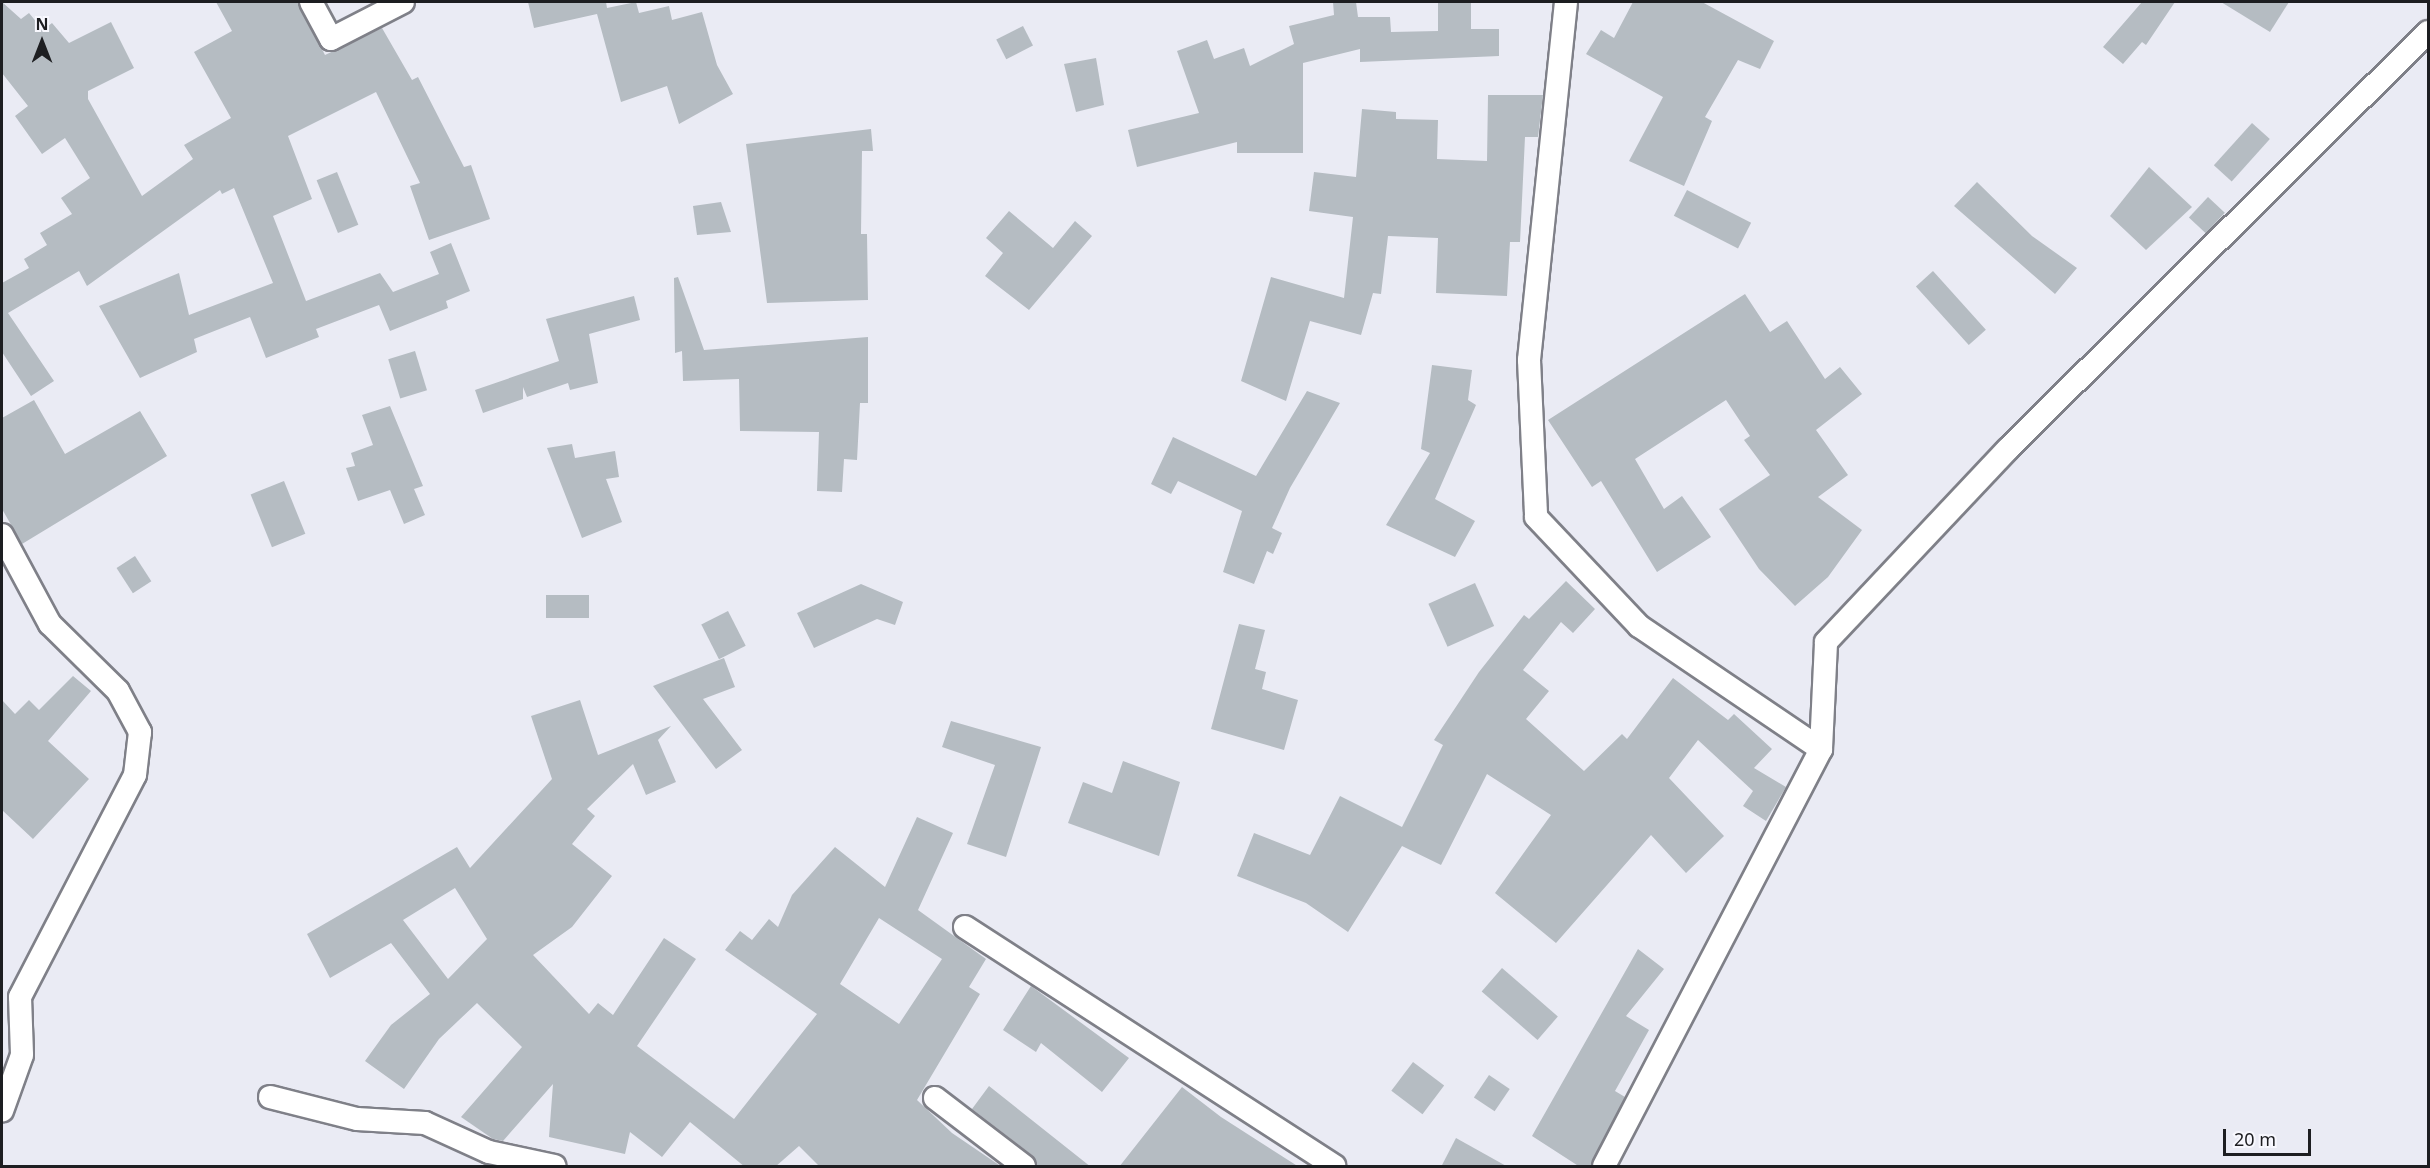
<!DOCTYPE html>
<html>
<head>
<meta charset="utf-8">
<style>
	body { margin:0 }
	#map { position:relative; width:2430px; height:1168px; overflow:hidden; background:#eaebf4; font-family:"Noto Sans",sans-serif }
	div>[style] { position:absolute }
	.building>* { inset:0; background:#b5bcc2; transform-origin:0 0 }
	.roads { filter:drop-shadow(2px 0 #7f8088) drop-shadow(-2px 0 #7f8088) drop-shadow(0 2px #7f8088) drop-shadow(0 -2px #7f8088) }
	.minor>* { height:22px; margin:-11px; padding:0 11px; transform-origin:11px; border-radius:11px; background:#fff }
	span { translate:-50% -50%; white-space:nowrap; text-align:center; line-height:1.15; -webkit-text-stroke:6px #f8f8fe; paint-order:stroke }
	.frame { position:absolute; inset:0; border:3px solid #1d1e21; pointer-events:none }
	.north { position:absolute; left:12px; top:12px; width:60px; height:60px; -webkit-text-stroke:4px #f8f8fe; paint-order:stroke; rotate:0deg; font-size:16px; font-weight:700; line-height:24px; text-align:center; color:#1d1e21 }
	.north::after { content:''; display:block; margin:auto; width:21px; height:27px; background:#1d1e21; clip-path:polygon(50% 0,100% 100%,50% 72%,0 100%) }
	.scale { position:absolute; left:2223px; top:1129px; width:88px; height:27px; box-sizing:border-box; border:3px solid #1d1e21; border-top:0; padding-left:8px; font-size:18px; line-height:21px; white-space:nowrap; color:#1d1e21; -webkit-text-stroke:4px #f8f8fe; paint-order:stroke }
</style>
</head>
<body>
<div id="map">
	<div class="building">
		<div style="clip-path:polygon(2px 2px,21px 19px,29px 13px,43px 30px,52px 23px,69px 43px,111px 22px,134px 68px,88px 91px,88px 99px,142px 196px,193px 159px,184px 145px,231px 118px,194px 52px,232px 31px,216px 2px,298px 2px,325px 55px,382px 28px,412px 80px,418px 77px,464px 167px,471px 165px,490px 219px,429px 240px,410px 186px,420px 183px,376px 92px,288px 136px,312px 199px,273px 216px,306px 301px,380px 273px,393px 292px,439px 274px,430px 252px,451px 243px,470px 291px,446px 301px,448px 308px,390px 331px,379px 305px,316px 329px,319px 337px,266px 358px,250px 317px,194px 339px,197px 352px,140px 378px,99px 306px,179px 273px,189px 315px,273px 283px,234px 188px,222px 194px,220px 190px,87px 286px,79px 271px,8px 313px,54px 381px,31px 396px,2px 352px,2px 283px,29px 268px,24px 259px,47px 245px,40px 233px,72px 214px,61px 198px,90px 178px,65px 138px,42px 154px,15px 116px,28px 106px,2px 73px)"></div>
		<div style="clip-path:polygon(528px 2px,606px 2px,607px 8px,636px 2px,639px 13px,669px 6px,672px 20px,702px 12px,717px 65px,733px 94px,679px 124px,667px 86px,621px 102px,597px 14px,534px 28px)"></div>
		<div style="clip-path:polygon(1333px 2px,1356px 2px,1358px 17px,1390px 17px,1391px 32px,1438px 31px,1438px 2px,1471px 2px,1471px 29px,1499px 29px,1499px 56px,1360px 62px,1360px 49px,1303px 63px,1303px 153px,1237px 153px,1237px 142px,1137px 167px,1128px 130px,1199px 113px,1177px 51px,1207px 40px,1214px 59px,1244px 48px,1250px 66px,1294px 44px,1289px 26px,1334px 15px)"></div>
		<div style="clip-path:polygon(1633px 2px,1702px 2px,1774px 41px,1760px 69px,1738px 60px,1705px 117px,1712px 121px,1684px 186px,1629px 161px,1663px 97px,1586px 54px,1601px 30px,1614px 38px)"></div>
		<div style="clip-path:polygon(2142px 2px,2175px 2px,2146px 45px,2142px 42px,2123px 64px,2103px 47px)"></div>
		<div style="clip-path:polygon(2221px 2px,2289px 2px,2270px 32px)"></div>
		<div style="left:1023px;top:26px;width:22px;height:30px;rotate:63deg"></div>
		<div style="clip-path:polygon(1096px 58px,1104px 105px,1076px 112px,1064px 64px)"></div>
		<div style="clip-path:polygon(1488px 95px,1543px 95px,1538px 137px,1525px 137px,1520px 242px,1510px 242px,1507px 296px,1436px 293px,1438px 238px,1388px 236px,1381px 294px,1373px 293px,1361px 335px,1310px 321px,1286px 401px,1241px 381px,1271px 277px,1344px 298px,1353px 217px,1309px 211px,1314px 172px,1356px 177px,1362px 109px,1396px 112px,1396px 119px,1438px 120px,1437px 159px,1487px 161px)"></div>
		<div style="left:2252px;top:123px;width:24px;height:57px;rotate:42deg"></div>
		<div style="clip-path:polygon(871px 129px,873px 151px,862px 151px,861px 234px,867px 234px,868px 300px,767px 303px,746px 144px)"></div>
		<div style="clip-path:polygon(2149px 167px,2192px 207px,2146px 250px,2110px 216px)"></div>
		<div style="left:337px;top:172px;width:57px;height:22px;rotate:68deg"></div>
		<div style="clip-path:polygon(1977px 182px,2032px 236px,2077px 268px,2055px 294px,1954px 206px)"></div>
		<div style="left:1687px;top:190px;width:72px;height:29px;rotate:27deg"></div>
		<div style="left:2208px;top:197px;width:23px;height:28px;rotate:43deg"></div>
		<div style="clip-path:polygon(721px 202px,731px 232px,697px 235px,693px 206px)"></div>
		<div style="clip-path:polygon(1009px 211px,1053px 248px,1075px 221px,1092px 236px,1029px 310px,985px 276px,1003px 253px,986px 238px)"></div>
		<div style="left:1933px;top:271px;width:79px;height:23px;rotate:48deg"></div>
		<div style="clip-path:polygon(678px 277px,704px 350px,868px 337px,868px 403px,860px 403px,857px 460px,844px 459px,842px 492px,817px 491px,819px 432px,740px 431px,739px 379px,683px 381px,682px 351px,675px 353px,674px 278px)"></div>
		<div style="clip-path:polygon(1745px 294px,1770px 332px,1787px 321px,1825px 379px,1840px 367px,1862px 394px,1816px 430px,1848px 475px,1818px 497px,1862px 530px,1828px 577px,1795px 606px,1759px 569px,1719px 509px,1770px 475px,1744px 440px,1750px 436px,1726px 400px,1635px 459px,1664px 509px,1682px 496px,1711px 537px,1657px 572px,1601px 481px,1592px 487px,1548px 420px)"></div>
		<div style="clip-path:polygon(634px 296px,640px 320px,589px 334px,598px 383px,570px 390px,568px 383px,527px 397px,523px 387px,523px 399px,483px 413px,475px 390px,559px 361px,546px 319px)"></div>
		<div style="left:415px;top:351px;width:41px;height:28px;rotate:73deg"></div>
		<div style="clip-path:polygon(1432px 365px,1472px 370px,1468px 400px,1476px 405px,1435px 499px,1475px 521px,1455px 557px,1386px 525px,1430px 453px,1421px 449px)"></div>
		<div style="clip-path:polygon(1307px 391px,1340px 403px,1290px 488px,1272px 528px,1282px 533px,1273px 554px,1267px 551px,1254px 584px,1223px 572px,1242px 511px,1178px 481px,1171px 494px,1151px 484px,1173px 437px,1256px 476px)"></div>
		<div style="clip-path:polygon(34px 400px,65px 454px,140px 411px,167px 456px,22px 544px,2px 509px,2px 418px)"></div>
		<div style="clip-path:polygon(390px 406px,423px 486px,414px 489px,425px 515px,404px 524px,390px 490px,358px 501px,346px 468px,355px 466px,351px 453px,373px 445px,362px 415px)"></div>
		<div style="clip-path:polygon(572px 444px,575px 458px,615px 451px,619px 477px,606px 479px,622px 522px,582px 538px,547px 448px)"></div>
		<div style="left:284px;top:481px;width:57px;height:36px;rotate:68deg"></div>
		<div style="left:135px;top:556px;width:30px;height:22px;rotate:57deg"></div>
		<div style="clip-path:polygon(1566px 581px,1595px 609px,1573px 633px,1561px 622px,1523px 670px,1549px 691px,1526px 719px,1584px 771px,1622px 734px,1627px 739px,1673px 678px,1728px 720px,1734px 714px,1772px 749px,1754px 768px,1786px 787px,1766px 821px,1743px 806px,1753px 791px,1698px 740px,1669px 778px,1724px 836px,1686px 873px,1651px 835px,1556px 943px,1495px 893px,1551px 815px,1487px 774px,1441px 865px,1402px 846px,1348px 932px,1306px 903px,1237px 876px,1254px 833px,1310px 855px,1340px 796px,1402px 827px,1443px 745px,1434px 740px,1479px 672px,1524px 615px,1529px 619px)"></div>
		<div style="left:1475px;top:583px;width:47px;height:51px;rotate:66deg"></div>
		<div style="clip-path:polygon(861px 584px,903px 602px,895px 625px,877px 619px,814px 648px,797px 613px)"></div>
		<div style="left:546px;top:595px;width:43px;height:23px"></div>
		<div style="left:728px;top:611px;width:39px;height:30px;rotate:63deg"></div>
		<div style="clip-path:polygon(1239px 624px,1265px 630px,1255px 669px,1266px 672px,1262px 689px,1298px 700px,1284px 750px,1211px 729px)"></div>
		<div style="clip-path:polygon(724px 658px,735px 687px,703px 699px,742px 750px,716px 769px,653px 686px)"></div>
		<div style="clip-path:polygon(73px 676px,91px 691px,48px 741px,89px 779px,33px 839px,2px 810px,2px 700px,15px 714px,29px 700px,39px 710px)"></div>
		<div style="clip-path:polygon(evenodd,580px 700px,598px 755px,671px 726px,658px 740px,676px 782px,646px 795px,633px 764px,587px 809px,595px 816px,572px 844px,612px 876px,572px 927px,533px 955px,589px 1014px,598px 1003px,613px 1015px,664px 938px,696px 959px,637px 1046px,734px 1119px,817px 1014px,725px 950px,740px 931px,752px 940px,769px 919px,778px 927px,792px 895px,835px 847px,885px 887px,917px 817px,953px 833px,918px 910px,986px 959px,969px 987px,980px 994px,917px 1100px,952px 1133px,1002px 1167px,820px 1167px,799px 1146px,775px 1167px,745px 1167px,690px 1122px,662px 1157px,630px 1132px,625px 1154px,549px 1137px,553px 1084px,503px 1141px,493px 1139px,461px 1117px,522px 1047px,477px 1003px,439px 1039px,404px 1089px,365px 1061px,391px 1025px,430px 994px,391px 943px,330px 978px,307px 934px,457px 847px,470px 868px,552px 779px,531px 716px,580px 700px,455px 888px,487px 939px,448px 979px,403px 920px,455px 888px,580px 700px,879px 918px,942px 959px,899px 1024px,840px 984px,879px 918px)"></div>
		<div style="clip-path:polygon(951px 721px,1041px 747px,1006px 857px,967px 844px,995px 765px,942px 747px)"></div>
		<div style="clip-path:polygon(1123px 761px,1180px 782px,1159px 856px,1068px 823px,1083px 782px,1112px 793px)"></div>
		<div style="clip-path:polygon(1638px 949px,1664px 969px,1626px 1016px,1649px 1030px,1615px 1091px,1625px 1097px,1591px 1167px,1580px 1167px,1532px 1136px)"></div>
		<div style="left:1502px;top:968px;width:74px;height:31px;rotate:41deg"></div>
		<div style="clip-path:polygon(1031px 986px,1129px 1058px,1102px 1092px,1041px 1043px,1036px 1052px,1003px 1030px)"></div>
		<div style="left:1413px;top:1062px;width:39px;height:36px;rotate:37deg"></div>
		<div style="left:1489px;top:1075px;width:25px;height:27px;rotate:34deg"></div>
		<div style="clip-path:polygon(989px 1086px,1091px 1167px,1037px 1167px,1032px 1155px,972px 1109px)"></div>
		<div style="clip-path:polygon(1182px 1087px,1221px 1117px,1299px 1167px,1119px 1167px)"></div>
		<div style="clip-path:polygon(1456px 1138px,1508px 1167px,1441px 1167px)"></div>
	</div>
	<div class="roads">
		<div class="minor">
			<div style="left:311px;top:2px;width:42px;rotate:61.6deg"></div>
			<div style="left:331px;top:39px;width:81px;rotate:-27.2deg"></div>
			<div style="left:1566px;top:2px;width:360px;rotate:95.9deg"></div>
			<div style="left:1529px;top:360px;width:157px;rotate:87.4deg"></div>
			<div style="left:1536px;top:517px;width:150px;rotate:46.6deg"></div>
			<div style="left:1639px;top:626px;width:220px;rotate:34.1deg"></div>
			<div style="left:2px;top:535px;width:101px;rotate:61.7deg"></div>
			<div style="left:50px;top:624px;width:95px;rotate:44.6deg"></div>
			<div style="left:118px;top:691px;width:47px;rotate:61.8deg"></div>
			<div style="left:140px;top:732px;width:43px;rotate:96.6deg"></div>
			<div style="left:135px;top:775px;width:250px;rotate:117.4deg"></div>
			<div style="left:20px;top:997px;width:58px;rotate:88deg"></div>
			<div style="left:22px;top:1055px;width:59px;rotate:109.7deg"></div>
			<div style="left:965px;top:927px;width:440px;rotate:32.9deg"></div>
			<div style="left:270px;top:1097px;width:90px;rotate:14.2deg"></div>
			<div style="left:357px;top:1119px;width:68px;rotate:3.4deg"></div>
			<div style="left:425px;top:1123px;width:70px;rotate:24.4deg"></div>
			<div style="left:489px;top:1152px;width:67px;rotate:12deg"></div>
			<div style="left:935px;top:1098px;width:112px;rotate:37.4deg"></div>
			<div style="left:1604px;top:1166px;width:470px;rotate:-62.5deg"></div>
			<div style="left:1821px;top:749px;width:107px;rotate:-87.3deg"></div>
			<div style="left:1826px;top:642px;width:264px;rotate:-46.7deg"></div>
			<div style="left:2007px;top:450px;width:593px;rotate:-44.8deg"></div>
		</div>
	</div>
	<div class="frame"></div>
	<div class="north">N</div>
	<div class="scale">20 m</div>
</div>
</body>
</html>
